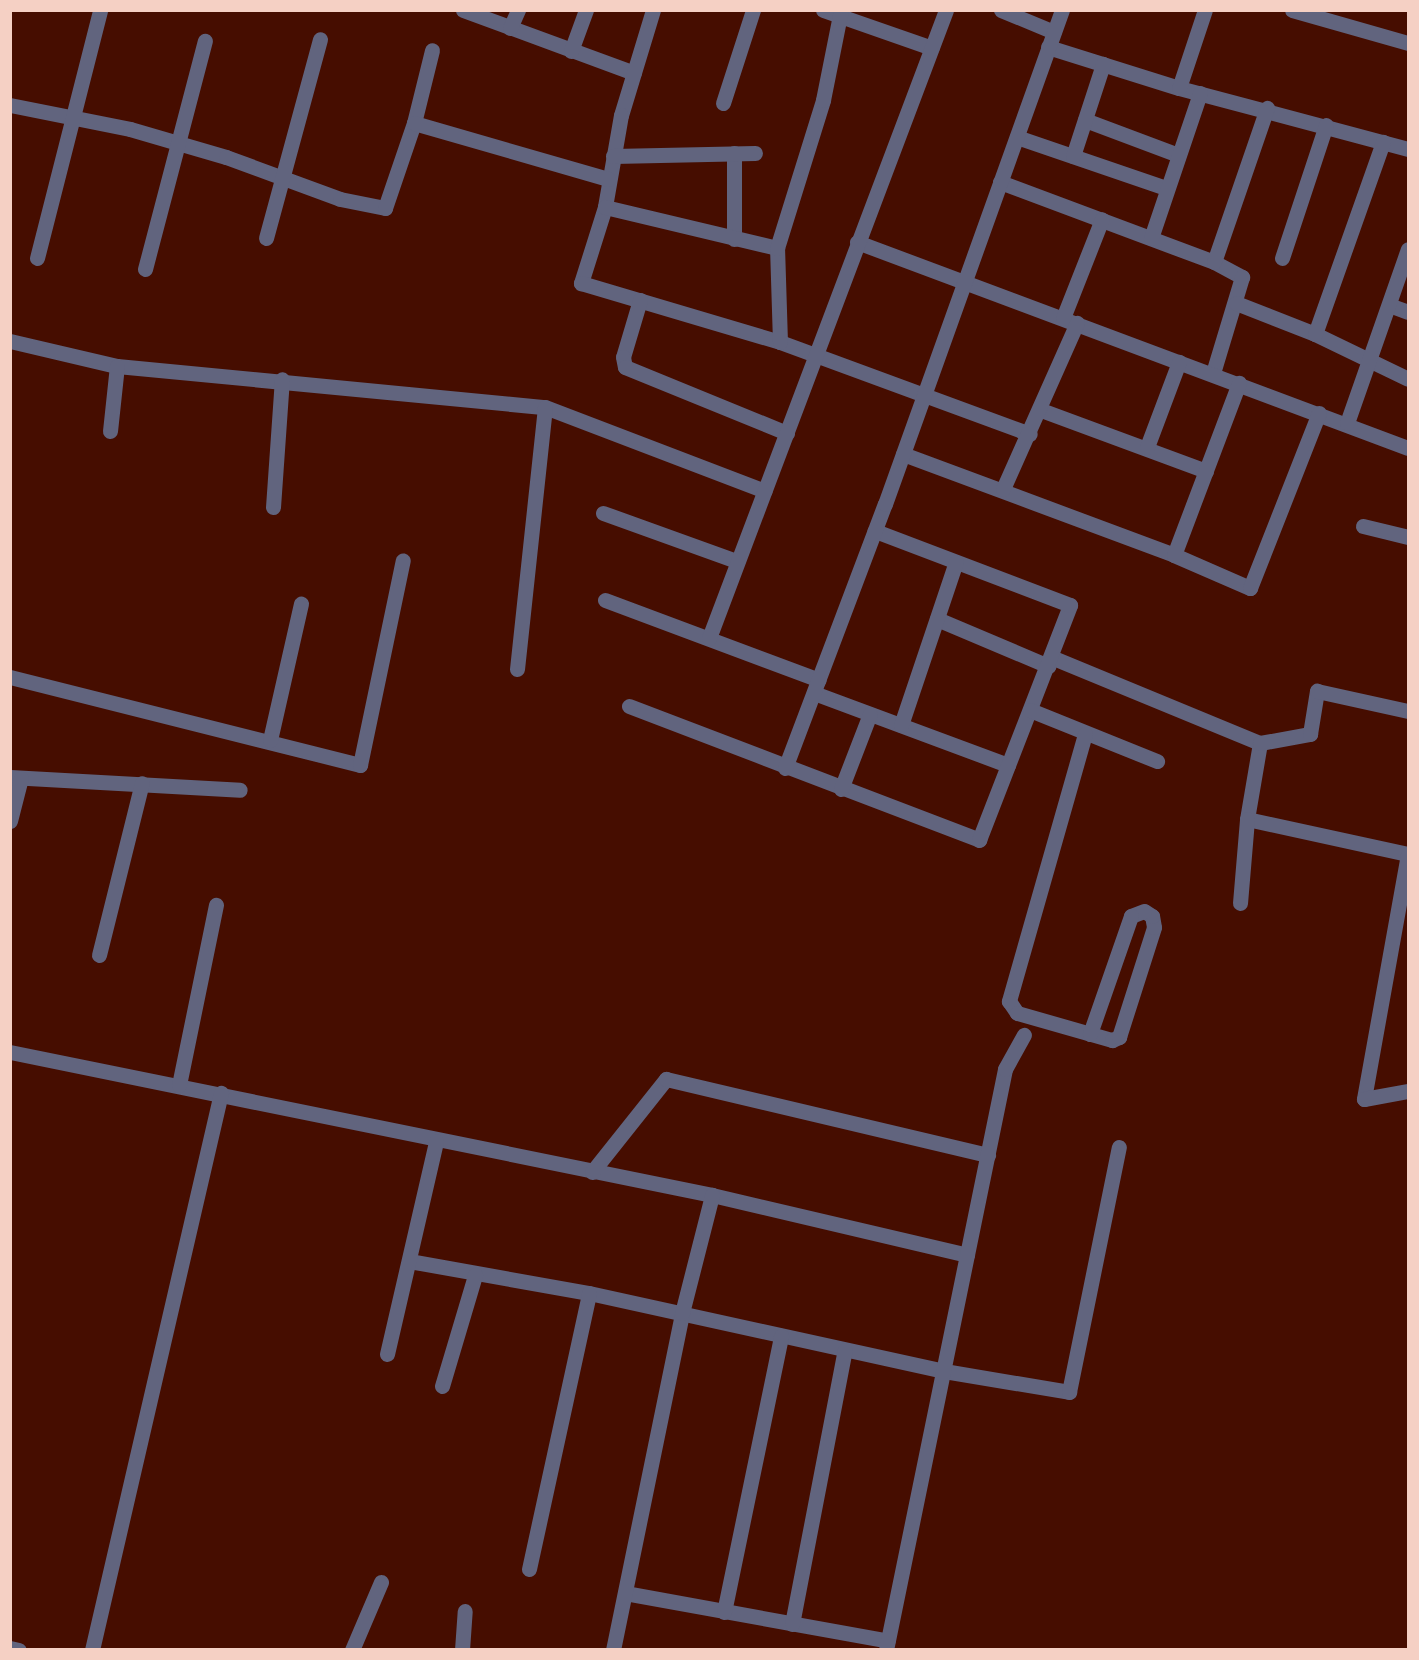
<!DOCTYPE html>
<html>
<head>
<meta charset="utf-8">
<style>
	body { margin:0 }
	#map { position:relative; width:1419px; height:1660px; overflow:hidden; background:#460d00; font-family:"Archivo Narrow",sans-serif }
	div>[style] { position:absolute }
	.minor>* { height:15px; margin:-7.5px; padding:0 7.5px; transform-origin:7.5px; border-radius:7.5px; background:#61647e }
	span { translate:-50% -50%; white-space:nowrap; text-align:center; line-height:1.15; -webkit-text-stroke:6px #460d00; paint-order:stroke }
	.frame { position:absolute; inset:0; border:12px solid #f5d0c4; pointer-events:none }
</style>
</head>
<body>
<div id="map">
	<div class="minor">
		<div style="left:463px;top:10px;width:182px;rotate:20.2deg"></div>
		<div style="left:653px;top:10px;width:110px;rotate:106.9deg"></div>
		<div style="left:621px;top:115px;width:93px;rotate:99.9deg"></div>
		<div style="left:605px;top:207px;width:80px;rotate:107.5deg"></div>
		<div style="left:581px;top:283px;width:208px;rotate:16.5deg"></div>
		<div style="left:780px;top:342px;width:266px;rotate:20.2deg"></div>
		<div style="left:823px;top:10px;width:115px;rotate:19.2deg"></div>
		<div style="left:1001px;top:10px;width:57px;rotate:22.5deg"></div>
		<div style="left:1292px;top:10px;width:121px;rotate:15.9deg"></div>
		<div style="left:510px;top:28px;width:20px;rotate:-66deg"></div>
		<div style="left:1048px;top:47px;width:137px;rotate:17.4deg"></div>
		<div style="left:1179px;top:88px;width:237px;rotate:14.9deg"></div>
		<div style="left:571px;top:51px;width:44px;rotate:-69.9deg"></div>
		<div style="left:1179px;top:88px;width:82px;rotate:-71.6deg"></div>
		<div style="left:723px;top:103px;width:98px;rotate:-72.1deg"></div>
		<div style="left:10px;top:105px;width:122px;rotate:11.3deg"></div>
		<div style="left:130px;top:129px;width:100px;rotate:16.3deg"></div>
		<div style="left:226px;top:157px;width:121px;rotate:20.2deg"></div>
		<div style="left:340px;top:199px;width:46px;rotate:11.3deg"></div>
		<div style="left:385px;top:208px;width:90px;rotate:-71.2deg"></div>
		<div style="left:414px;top:123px;width:75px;rotate:-76.1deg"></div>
		<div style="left:1085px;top:120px;width:99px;rotate:20.6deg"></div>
		<div style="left:414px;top:123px;width:202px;rotate:16.1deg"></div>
		<div style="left:1017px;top:137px;width:157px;rotate:18.9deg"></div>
		<div style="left:734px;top:153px;width:86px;rotate:90deg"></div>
		<div style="left:613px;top:156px;width:142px;rotate:-1.2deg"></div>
		<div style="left:1073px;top:156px;width:97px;rotate:-71.9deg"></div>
		<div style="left:1000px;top:182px;width:228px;rotate:20.5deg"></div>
		<div style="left:1214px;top:262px;width:32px;rotate:28deg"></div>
		<div style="left:1242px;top:277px;width:100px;rotate:106.8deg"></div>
		<div style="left:605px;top:207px;width:177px;rotate:13.4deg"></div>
		<div style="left:266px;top:238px;width:206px;rotate:-74.8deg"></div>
		<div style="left:1151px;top:238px;width:153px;rotate:-71.3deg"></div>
		<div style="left:857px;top:242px;width:588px;rotate:20.5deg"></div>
		<div style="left:37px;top:258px;width:256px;rotate:-75.7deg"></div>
		<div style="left:1282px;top:258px;width:140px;rotate:-71.7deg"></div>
		<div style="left:1214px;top:262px;width:163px;rotate:-71deg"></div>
		<div style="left:145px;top:269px;width:236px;rotate:-75.3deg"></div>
		<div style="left:640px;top:300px;width:59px;rotate:106.6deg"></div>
		<div style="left:623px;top:357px;width:10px;rotate:79deg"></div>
		<div style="left:625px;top:367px;width:175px;rotate:22.2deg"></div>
		<div style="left:1236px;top:303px;width:85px;rotate:21.4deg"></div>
		<div style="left:1315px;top:334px;width:103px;rotate:25.8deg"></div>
		<div style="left:1389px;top:305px;width:20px;rotate:20deg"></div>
		<div style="left:1063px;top:318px;width:106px;rotate:-68.5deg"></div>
		<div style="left:1315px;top:334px;width:204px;rotate:-70.5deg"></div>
		<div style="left:10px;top:341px;width:110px;rotate:13.2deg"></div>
		<div style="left:117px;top:366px;width:430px;rotate:5.5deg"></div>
		<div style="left:545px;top:407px;width:235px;rotate:20.9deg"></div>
		<div style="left:780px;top:342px;width:94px;rotate:-91.8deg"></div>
		<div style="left:777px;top:248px;width:155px;rotate:-72.7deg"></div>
		<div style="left:823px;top:100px;width:92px;rotate:-78.7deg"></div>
		<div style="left:1041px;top:410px;width:176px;rotate:20.3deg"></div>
		<div style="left:1347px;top:423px;width:184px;rotate:-70.7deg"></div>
		<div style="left:110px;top:431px;width:65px;rotate:-83.9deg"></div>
		<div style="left:1147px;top:447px;width:91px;rotate:-69.4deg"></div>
		<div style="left:903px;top:454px;width:289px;rotate:20.4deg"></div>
		<div style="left:1174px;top:555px;width:83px;rotate:23.5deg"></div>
		<div style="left:1250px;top:588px;width:188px;rotate:-68.5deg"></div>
		<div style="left:1003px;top:489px;width:182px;rotate:-66deg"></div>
		<div style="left:273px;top:507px;width:128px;rotate:-86deg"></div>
		<div style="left:603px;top:513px;width:141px;rotate:19.8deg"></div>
		<div style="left:1363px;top:526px;width:46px;rotate:13.7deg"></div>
		<div style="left:1174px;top:555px;width:184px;rotate:-69.3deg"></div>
		<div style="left:605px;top:600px;width:228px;rotate:20.5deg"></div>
		<div style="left:937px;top:619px;width:121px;rotate:22.9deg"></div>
		<div style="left:709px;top:638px;width:671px;rotate:-69.32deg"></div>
		<div style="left:1051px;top:657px;width:226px;rotate:22.4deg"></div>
		<div style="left:1260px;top:743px;width:77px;rotate:99.7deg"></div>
		<div style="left:1247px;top:819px;width:165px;rotate:12.3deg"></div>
		<div style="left:517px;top:669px;width:263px;rotate:-83.9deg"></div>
		<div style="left:10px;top:677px;width:361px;rotate:14.1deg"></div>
		<div style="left:360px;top:765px;width:209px;rotate:-78.2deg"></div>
		<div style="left:814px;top:693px;width:207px;rotate:20.4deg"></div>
		<div style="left:629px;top:706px;width:375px;rotate:20.9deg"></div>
		<div style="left:979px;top:840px;width:252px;rotate:-68.8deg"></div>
		<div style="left:1070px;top:605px;width:209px;rotate:-159.2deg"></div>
		<div style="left:1030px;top:710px;width:137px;rotate:21.9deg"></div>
		<div style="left:901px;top:725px;width:172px;rotate:-71.4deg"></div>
		<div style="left:1085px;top:734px;width:278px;rotate:105.9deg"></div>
		<div style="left:1009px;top:1001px;width:14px;rotate:56deg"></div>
		<div style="left:1017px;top:1013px;width:99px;rotate:15.9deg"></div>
		<div style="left:1112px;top:1040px;width:8px;rotate:-23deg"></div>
		<div style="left:1119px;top:1037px;width:115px;rotate:-72.3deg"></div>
		<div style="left:1154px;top:927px;width:11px;rotate:-100deg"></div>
		<div style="left:1152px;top:916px;width:9px;rotate:-148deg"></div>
		<div style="left:1144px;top:911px;width:14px;rotate:159deg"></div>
		<div style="left:1131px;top:916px;width:125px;rotate:109.2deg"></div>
		<div style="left:270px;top:740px;width:140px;rotate:-77.2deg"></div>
		<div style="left:1260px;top:743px;width:51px;rotate:-10.2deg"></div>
		<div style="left:1310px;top:734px;width:44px;rotate:-80.8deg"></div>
		<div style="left:1317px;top:691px;width:93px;rotate:12.4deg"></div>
		<div style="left:785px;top:768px;width:282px;rotate:-69.3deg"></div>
		<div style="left:885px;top:504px;width:525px;rotate:-70.29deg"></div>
		<div style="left:10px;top:777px;width:230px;rotate:3.2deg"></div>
		<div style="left:841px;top:789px;width:80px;rotate:-68.9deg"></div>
		<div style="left:10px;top:821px;width:44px;rotate:-75.7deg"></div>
		<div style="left:1408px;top:854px;width:249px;rotate:100.2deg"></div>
		<div style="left:1364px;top:1099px;width:45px;rotate:-10.3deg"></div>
		<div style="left:1240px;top:903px;width:84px;rotate:-85.2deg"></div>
		<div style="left:99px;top:955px;width:177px;rotate:-76deg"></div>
		<div style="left:10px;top:1052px;width:716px;rotate:11.51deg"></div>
		<div style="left:712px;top:1195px;width:262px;rotate:13.2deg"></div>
		<div style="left:179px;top:1085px;width:184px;rotate:-78.4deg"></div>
		<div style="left:592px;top:1172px;width:119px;rotate:-51.5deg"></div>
		<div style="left:666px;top:1079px;width:331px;rotate:13.3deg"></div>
		<div style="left:409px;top:1261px;width:183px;rotate:10.1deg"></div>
		<div style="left:589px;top:1293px;width:363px;rotate:12.4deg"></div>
		<div style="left:944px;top:1371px;width:127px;rotate:9.5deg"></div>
		<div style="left:1069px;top:1392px;width:250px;rotate:-78.5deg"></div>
		<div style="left:387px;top:1354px;width:218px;rotate:-77deg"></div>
		<div style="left:442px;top:1386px;width:116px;rotate:-73.4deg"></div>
		<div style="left:529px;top:1569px;width:282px;rotate:-77.7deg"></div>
		<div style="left:625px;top:1593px;width:267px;rotate:10.3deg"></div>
		<div style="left:724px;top:1612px;width:282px;rotate:-78.3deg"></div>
		<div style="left:792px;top:1624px;width:279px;rotate:-79.1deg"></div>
		<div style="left:10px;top:1648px;width:9px;rotate:13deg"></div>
		<div style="left:92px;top:1650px;width:572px;rotate:-76.96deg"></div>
		<div style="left:352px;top:1650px;width:74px;rotate:-66.9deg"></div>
		<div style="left:462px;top:1650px;width:39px;rotate:-86deg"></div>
		<div style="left:613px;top:1650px;width:344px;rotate:-78.4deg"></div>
		<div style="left:682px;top:1313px;width:122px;rotate:-75.7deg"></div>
		<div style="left:886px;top:1650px;width:593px;rotate:-78.42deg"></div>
		<div style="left:1005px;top:1069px;width:39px;rotate:-61deg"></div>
	</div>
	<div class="frame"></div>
</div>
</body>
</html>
